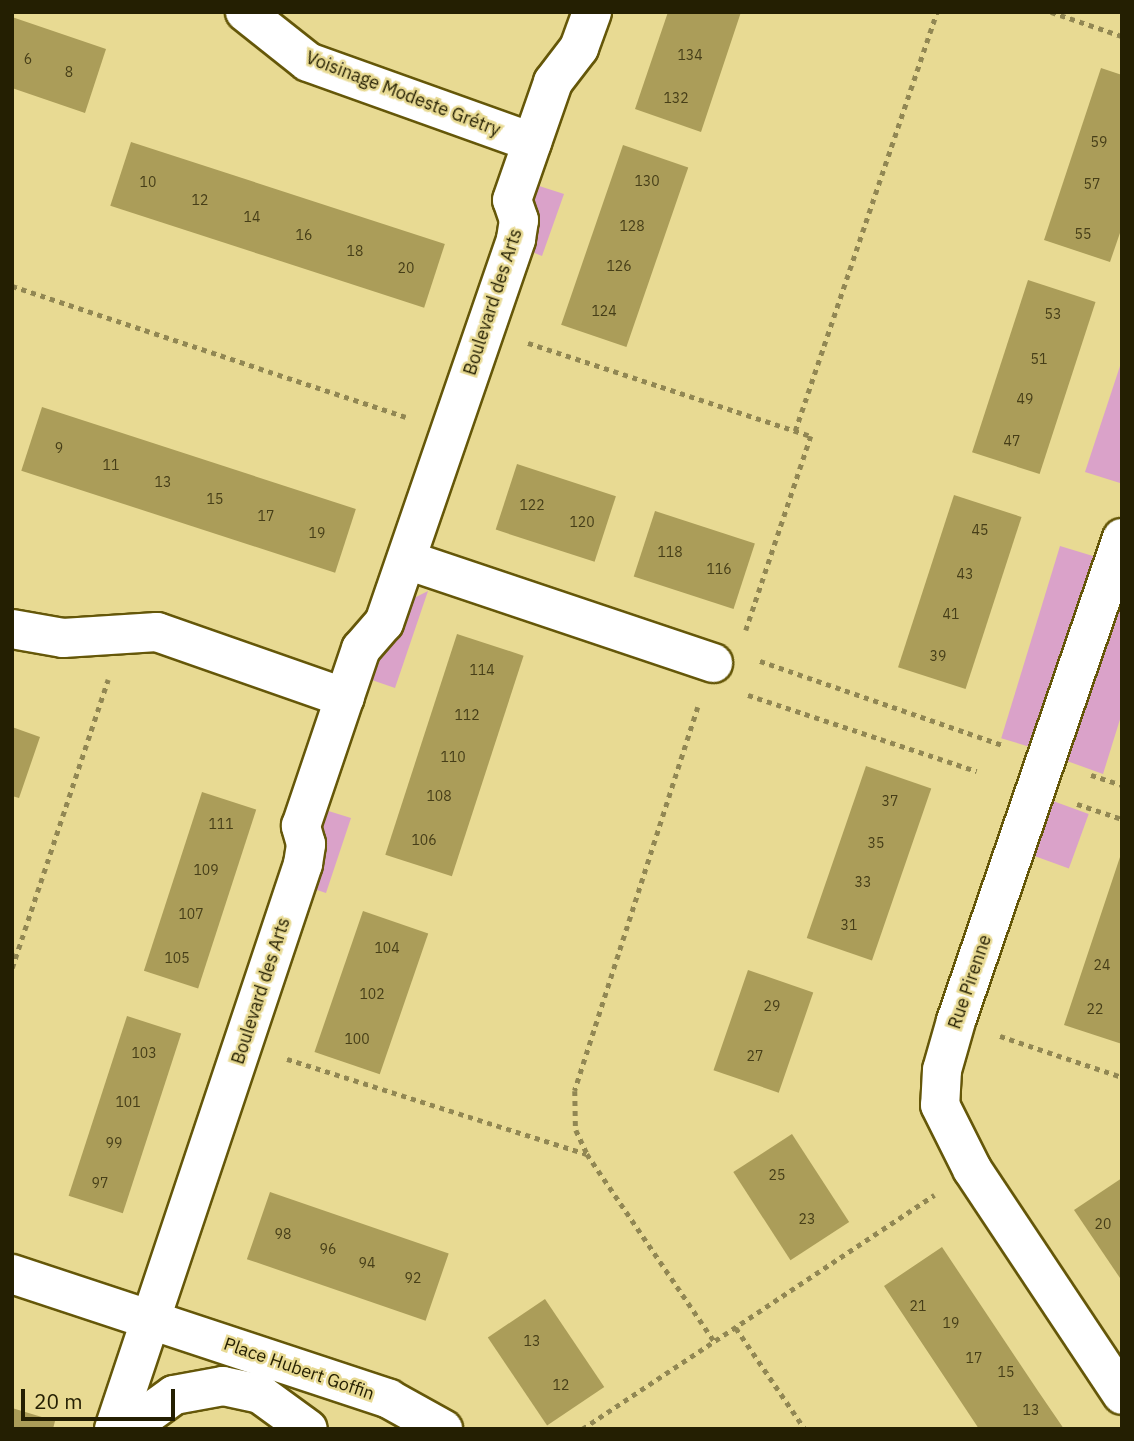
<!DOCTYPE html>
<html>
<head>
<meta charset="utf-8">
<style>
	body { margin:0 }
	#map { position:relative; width:1134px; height:1441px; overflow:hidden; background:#e8da93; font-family:"IBM Plex Sans",sans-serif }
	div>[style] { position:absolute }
	.green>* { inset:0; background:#daa2c9; transform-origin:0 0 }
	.building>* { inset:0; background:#ab9d59; transform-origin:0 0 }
	.path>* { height:4.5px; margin-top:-2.25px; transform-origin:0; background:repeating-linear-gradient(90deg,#918753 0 5px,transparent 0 10px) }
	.roads { filter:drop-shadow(2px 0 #655709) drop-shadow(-2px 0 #655709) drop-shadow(0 2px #655709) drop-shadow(0 -2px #655709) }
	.minor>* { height:38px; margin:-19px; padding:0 19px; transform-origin:19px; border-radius:19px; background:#fff }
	span { translate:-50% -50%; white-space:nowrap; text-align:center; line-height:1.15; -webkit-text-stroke:5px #e8da93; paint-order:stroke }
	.number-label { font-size:14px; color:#463e18 }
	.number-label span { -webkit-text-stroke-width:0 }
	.street-label { font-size:18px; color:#241f02 }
	.frame { position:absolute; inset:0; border:14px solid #241f02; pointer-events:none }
	.scale { position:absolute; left:21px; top:1389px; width:154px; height:32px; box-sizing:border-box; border:4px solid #241f02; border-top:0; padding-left:9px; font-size:21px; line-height:24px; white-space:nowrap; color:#241f02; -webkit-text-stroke:5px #e8da93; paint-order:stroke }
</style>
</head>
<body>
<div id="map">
	<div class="green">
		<div style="clip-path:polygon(533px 184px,564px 194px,542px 256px,527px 250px)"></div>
		<div style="clip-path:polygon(1122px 360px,1122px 479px,1120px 483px,1085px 472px)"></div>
		<div style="left:1060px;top:546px;width:37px;height:201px;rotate:17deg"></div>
		<div style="clip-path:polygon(428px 591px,395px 688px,366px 678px,410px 600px)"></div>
		<div style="clip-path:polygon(1122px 598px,1122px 713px,1103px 774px,1067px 761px)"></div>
		<div style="left:1053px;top:801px;width:38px;height:58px;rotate:20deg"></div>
		<div style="clip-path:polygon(322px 809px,351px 818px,326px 893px,311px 888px)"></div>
	</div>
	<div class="building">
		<div style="clip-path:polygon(668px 12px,741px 12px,701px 132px,635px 109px)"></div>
		<div style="clip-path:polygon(12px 17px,106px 49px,85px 113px,12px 88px)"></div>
		<div style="clip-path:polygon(1101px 68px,1122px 75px,1122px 227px,1110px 262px,1044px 240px)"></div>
		<div style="left:131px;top:142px;width:330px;height:67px;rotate:18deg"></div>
		<div style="left:623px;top:145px;width:69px;height:190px;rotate:19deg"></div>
		<div style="left:1028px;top:280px;width:71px;height:181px;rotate:18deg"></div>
		<div style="left:42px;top:407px;width:330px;height:67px;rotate:18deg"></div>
		<div style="left:517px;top:464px;width:104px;height:69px;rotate:18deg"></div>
		<div style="left:954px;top:495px;width:71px;height:181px;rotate:18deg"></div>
		<div style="left:655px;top:511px;width:105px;height:69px;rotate:18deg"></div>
		<div style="left:457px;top:634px;width:70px;height:232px;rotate:18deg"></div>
		<div style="clip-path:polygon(12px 727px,40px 737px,19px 798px,12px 796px)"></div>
		<div style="left:866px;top:766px;width:69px;height:182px;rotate:19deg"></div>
		<div style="left:202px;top:792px;width:57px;height:188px;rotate:18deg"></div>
		<div style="clip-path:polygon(1122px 851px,1122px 1044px,1064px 1025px)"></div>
		<div style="left:363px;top:911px;width:69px;height:149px;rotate:19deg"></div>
		<div style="left:748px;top:970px;width:69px;height:106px;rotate:19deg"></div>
		<div style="left:127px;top:1016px;width:57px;height:189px;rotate:18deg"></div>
		<div style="left:792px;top:1134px;width:105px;height:70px;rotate:57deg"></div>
		<div style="clip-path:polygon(1122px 1178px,1122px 1281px,1074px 1210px)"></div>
		<div style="left:270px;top:1192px;width:189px;height:71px;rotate:19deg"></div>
		<div style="clip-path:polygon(942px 1247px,1038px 1391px,1064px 1429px,979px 1429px,884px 1286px)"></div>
		<div style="left:545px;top:1299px;width:106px;height:69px;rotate:56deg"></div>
		<div style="clip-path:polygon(12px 1408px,55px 1421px,53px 1429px,12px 1429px)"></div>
	</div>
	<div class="path">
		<div style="left:1051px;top:12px;width:75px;rotate:18.7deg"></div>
		<div style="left:12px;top:286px;width:415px;rotate:18.4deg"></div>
		<div style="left:528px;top:343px;width:298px;rotate:18.2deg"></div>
		<div style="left:811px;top:436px;width:205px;rotate:108.5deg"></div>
		<div style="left:795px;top:431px;width:442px;rotate:-71.3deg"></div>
		<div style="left:760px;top:661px;width:257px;rotate:19.1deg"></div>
		<div style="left:748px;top:695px;width:241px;rotate:18.4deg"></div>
		<div style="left:698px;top:707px;width:403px;rotate:107.8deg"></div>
		<div style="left:575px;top:1091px;width:39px;rotate:89deg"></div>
		<div style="left:576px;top:1130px;width:26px;rotate:65deg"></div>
		<div style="left:587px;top:1154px;width:227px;rotate:55.8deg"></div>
		<div style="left:1091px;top:775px;width:33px;rotate:18deg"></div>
		<div style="left:1077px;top:804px;width:47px;rotate:18.4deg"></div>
		<div style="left:12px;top:968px;width:304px;rotate:-71.6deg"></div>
		<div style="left:1000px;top:1036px;width:129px;rotate:18.6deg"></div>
		<div style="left:287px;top:1059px;width:314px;rotate:17.6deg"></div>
		<div style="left:736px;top:1328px;width:122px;rotate:55.7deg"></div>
		<div style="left:582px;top:1429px;width:423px;rotate:-33.6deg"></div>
	</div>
	<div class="roads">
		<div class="minor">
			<div style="left:245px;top:12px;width:80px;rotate:38.4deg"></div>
			<div style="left:308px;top:62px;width:238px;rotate:19.7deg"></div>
			<div style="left:1122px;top:538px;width:511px;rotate:108.97deg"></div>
			<div style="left:956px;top:1021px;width:51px;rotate:105.9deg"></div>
			<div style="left:942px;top:1070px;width:35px;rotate:93deg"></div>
			<div style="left:940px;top:1105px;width:72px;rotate:63.4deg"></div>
			<div style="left:972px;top:1169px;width:271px;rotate:56.4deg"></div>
			<div style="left:407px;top:560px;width:323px;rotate:18.6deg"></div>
			<div style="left:12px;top:629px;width:52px;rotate:10deg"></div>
			<div style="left:63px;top:638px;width:94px;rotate:-3.7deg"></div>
			<div style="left:157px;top:632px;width:199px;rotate:19.3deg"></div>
			<div style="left:12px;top:1274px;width:397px;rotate:18.3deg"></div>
			<div style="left:389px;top:1399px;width:62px;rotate:29.1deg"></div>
			<div style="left:114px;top:1429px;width:596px;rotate:-71.5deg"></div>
			<div style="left:303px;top:864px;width:20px;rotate:-81deg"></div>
			<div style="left:306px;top:844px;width:19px;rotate:-106deg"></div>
			<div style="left:301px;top:826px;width:187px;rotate:-71.3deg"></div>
			<div style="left:361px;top:649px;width:35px;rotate:-49deg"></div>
			<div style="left:384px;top:623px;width:406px;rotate:-71deg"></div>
			<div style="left:516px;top:239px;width:19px;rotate:-81deg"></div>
			<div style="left:519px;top:220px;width:21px;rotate:-109deg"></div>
			<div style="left:512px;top:200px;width:125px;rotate:-70.8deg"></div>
			<div style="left:553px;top:82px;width:43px;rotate:-52.6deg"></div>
			<div style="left:579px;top:48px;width:38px;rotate:-70deg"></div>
			<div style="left:127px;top:1429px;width:58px;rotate:-35.9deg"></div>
			<div style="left:174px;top:1395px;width:50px;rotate:-10.4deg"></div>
			<div style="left:223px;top:1386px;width:38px;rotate:12deg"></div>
			<div style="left:260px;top:1394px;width:59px;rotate:36.1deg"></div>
		</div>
	</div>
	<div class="number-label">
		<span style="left:690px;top:55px">134</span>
		<span style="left:28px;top:59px">6</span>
		<span style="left:69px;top:72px">8</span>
		<span style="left:676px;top:98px">132</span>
		<span style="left:1099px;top:142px">59</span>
		<span style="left:647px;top:181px">130</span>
		<span style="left:148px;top:182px">10</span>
		<span style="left:1092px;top:184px">57</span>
		<span style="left:200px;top:200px">12</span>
		<span style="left:252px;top:217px">14</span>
		<span style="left:632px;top:226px">128</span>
		<span style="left:1083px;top:234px">55</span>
		<span style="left:304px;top:235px">16</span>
		<span style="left:355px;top:251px">18</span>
		<span style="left:619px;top:266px">126</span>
		<span style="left:406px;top:268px">20</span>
		<span style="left:604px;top:311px">124</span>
		<span style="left:1053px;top:314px">53</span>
		<span style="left:1039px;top:359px">51</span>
		<span style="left:1025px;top:399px">49</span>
		<span style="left:1012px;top:441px">47</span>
		<span style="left:59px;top:448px">9</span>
		<span style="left:111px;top:465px">11</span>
		<span style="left:163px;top:482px">13</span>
		<span style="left:215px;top:499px">15</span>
		<span style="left:532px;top:505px">122</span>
		<span style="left:266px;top:516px">17</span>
		<span style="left:582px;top:522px">120</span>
		<span style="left:980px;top:530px">45</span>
		<span style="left:317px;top:533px">19</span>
		<span style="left:670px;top:552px">118</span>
		<span style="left:719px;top:569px">116</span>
		<span style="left:965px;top:574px">43</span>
		<span style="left:951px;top:614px">41</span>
		<span style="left:938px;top:656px">39</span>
		<span style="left:482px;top:670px">114</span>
		<span style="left:467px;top:715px">112</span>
		<span style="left:453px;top:757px">110</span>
		<span style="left:439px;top:796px">108</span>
		<span style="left:890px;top:801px">37</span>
		<span style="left:221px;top:824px">111</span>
		<span style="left:424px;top:840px">106</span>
		<span style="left:876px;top:843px">35</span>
		<span style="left:206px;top:870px">109</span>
		<span style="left:863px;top:882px">33</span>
		<span style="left:191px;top:914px">107</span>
		<span style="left:849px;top:925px">31</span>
		<span style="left:387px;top:948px">104</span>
		<span style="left:177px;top:958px">105</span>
		<span style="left:1102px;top:965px">24</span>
		<span style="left:372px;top:994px">102</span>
		<span style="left:772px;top:1006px">29</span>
		<span style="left:1095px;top:1009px">22</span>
		<span style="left:357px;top:1039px">100</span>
		<span style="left:144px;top:1053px">103</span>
		<span style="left:755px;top:1056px">27</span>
		<span style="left:128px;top:1102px">101</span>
		<span style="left:114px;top:1143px">99</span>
		<span style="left:777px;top:1175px">25</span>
		<span style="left:100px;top:1183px">97</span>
		<span style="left:807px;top:1219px">23</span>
		<span style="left:1103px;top:1224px">20</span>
		<span style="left:283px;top:1234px">98</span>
		<span style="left:328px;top:1249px">96</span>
		<span style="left:367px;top:1263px">94</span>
		<span style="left:413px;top:1278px">92</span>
		<span style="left:918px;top:1306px">21</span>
		<span style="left:951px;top:1323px">19</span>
		<span style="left:532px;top:1341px">13</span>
		<span style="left:974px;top:1358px">17</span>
		<span style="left:1006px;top:1372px">15</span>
		<span style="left:561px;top:1385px">12</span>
		<span style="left:1031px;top:1410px">13</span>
	</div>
	<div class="street-label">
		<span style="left:403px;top:94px;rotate:21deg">Voisinage Modeste Grétry</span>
		<span style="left:493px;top:302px;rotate:-72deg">Boulevard des Arts</span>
		<span style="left:970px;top:982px;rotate:-71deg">Rue Pirenne</span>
		<span style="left:261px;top:991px;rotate:-72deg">Boulevard des Arts</span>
		<span style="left:299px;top:1369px;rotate:19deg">Place Hubert Goffin</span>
	</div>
	<div class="frame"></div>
	<div class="scale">20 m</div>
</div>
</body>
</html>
